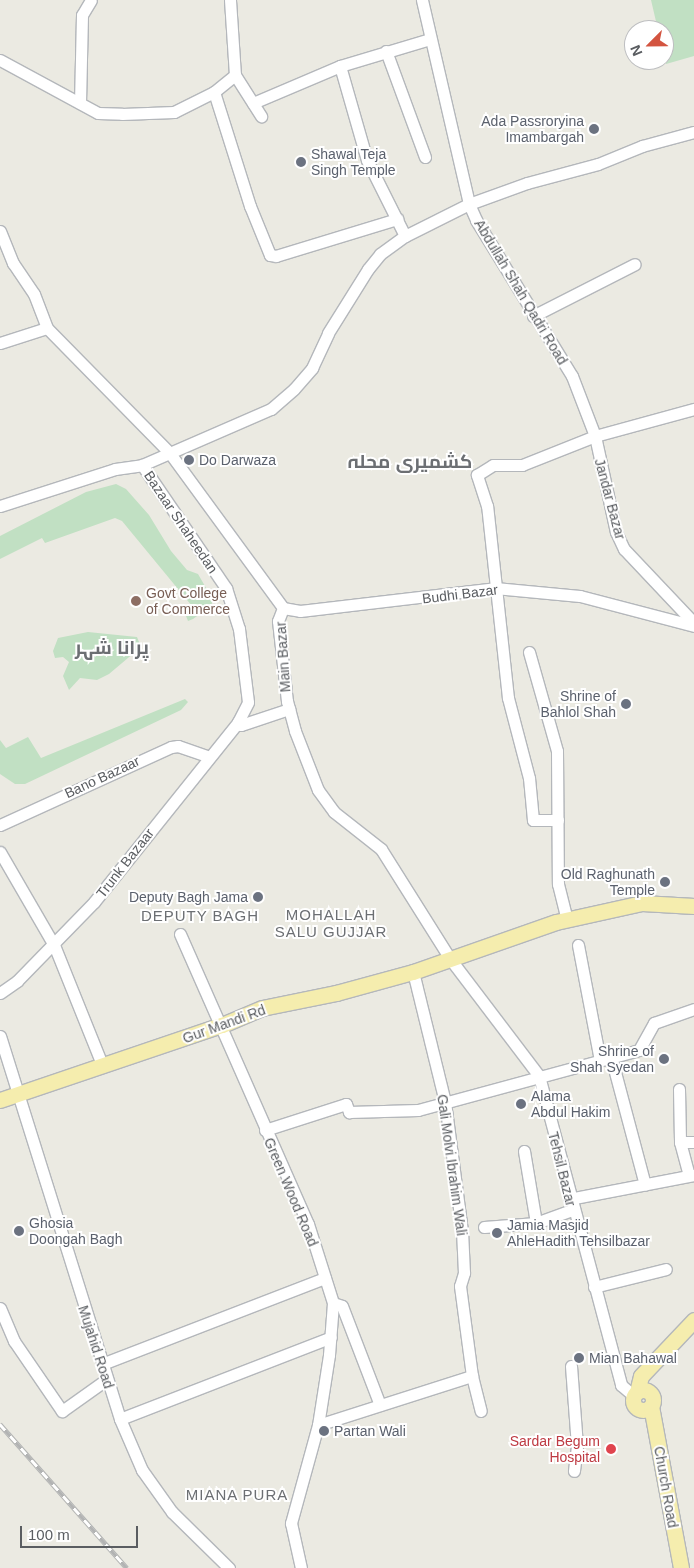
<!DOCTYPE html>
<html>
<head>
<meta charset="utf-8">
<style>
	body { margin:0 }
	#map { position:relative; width:694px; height:1568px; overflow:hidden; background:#ebeae2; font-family:Arial,Cairo,sans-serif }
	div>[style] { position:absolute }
	.green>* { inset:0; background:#c1e0c3 }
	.roads { filter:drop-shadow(1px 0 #b4b7bb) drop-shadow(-1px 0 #b4b7bb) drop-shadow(0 1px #b4b7bb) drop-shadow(0 -1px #b4b7bb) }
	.minor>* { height:11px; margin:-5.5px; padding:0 5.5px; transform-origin:5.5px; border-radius:5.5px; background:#fff }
	.major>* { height:15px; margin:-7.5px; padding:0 7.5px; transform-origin:7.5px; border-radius:7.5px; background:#f5edae }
	.major>.ring { margin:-7.5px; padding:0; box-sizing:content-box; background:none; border:15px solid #f5edae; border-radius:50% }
	.rail>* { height:4.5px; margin-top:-2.25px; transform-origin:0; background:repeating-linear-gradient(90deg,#fff 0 8px,#b2b3b3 0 16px); box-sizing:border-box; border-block:1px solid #b2b3b3 }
	.dots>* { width:14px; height:14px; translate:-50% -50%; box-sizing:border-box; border:2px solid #fff; border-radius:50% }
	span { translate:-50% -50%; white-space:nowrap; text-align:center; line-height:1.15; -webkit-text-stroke:4px #fff; paint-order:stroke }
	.worship-label { font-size:14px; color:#5b616d }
	.right { translate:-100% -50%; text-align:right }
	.left { translate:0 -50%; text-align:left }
	.street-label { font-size:14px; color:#5a5d61 }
	.education-label { font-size:14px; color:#785e54 }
	.health-label { font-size:14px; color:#be3a42 }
	.neighbourhood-label { font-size:15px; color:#6c6f73; letter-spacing:1px }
	.district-label { font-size:19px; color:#6c6f73; font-weight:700 }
	.north { position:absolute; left:624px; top:20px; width:50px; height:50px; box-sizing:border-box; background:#fff; border:1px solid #bdbec0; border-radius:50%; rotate:247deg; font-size:14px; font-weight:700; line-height:20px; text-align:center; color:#5a5d61 }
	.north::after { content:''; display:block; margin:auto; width:18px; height:22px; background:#d35440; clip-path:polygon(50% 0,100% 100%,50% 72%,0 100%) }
	.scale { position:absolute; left:20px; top:1526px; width:118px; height:22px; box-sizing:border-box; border:2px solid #5a5d61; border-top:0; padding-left:6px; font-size:15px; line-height:18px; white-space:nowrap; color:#5a5d61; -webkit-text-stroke:4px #fff; paint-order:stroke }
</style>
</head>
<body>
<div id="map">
	<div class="green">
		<div style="clip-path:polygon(651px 0,694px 0,694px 56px,666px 64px,664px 30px,658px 30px)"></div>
		<div style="clip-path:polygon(116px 484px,126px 489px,149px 515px,171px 551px,187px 570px,198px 574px,213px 600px,211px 606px,193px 619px,188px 621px,184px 611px,192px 606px,122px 521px,115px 518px,45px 543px,42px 538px,0 559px,0 536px,86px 492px)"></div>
		<div style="clip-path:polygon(88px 632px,137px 637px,141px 647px,109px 674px,97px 680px,80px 678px,69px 690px,63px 676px,69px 662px,63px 657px,55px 658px,53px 651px,58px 638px)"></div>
		<div style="clip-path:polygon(185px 699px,188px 702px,181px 710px,25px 784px,15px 784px,0 774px,0 740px,6px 748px,28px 737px,41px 758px)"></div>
	</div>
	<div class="roads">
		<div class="minor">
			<div style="left:230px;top:0;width:75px;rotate:86.2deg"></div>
			<div style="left:235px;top:75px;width:49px;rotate:57.6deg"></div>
			<div style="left:422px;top:0;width:209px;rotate:77deg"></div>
			<div style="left:469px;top:204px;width:17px;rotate:66deg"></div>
			<div style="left:476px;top:220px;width:183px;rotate:58.4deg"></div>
			<div style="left:572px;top:376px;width:64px;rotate:69deg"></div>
			<div style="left:595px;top:436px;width:98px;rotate:77.7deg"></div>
			<div style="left:616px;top:532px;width:19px;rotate:65deg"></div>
			<div style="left:624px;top:549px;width:102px;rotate:46.6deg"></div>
			<div style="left:386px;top:51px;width:113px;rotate:69.8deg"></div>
			<div style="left:0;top:60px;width:111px;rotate:28.4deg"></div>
			<div style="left:98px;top:113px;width:24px;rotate:2deg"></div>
			<div style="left:122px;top:114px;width:52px;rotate:-2.2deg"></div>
			<div style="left:174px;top:112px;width:45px;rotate:-26.6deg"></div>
			<div style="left:214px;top:92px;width:27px;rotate:-39deg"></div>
			<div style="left:340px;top:66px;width:98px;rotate:74deg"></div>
			<div style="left:367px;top:160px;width:85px;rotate:63.4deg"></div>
			<div style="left:214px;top:92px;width:120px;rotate:72.5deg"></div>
			<div style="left:250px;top:206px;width:53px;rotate:67.8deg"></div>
			<div style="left:270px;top:255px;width:6px;rotate:9deg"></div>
			<div style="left:276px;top:256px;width:127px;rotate:-17deg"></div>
			<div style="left:80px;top:103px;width:88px;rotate:-88.7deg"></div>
			<div style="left:82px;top:15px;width:17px;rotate:-59deg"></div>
			<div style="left:253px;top:103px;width:95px;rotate:-23deg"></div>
			<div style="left:340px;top:66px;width:94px;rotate:-16.7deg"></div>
			<div style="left:0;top:231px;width:35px;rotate:68deg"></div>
			<div style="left:13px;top:263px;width:37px;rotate:56deg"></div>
			<div style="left:34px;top:294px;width:36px;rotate:69deg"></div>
			<div style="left:47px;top:328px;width:174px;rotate:45.5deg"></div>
			<div style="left:169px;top:452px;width:193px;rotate:53.8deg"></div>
			<div style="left:533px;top:316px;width:114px;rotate:-27deg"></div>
			<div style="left:0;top:343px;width:49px;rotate:-17.7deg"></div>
			<div style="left:0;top:506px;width:121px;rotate:-17.8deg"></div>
			<div style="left:115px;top:469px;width:27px;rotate:-8deg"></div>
			<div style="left:142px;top:465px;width:141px;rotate:-23.5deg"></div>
			<div style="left:271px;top:409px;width:30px;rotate:-41deg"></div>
			<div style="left:294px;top:389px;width:28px;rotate:-49deg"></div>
			<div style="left:312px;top:368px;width:38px;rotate:-65deg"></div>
			<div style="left:328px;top:333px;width:75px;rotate:-58deg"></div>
			<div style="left:368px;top:269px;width:19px;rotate:-51deg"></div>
			<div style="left:380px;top:254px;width:31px;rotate:-36deg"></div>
			<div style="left:405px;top:236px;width:72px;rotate:-26.6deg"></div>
			<div style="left:469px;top:204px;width:62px;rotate:-19.9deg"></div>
			<div style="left:527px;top:183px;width:73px;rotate:-15deg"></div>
			<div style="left:598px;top:164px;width:48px;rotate:-22.2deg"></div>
			<div style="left:642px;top:146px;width:54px;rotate:-15.1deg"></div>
			<div style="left:283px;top:608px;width:14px;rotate:111deg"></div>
			<div style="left:278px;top:621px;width:81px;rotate:83.6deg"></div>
			<div style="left:287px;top:701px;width:31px;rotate:75deg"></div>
			<div style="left:295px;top:731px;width:63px;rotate:68.7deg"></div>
			<div style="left:318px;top:790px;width:27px;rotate:54deg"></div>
			<div style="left:334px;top:812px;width:60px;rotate:38.2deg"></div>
			<div style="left:381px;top:849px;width:131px;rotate:57.8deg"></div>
			<div style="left:451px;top:960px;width:146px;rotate:52.8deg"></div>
			<div style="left:539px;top:1076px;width:320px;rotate:75.1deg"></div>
			<div style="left:621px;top:1385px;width:17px;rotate:40deg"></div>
			<div style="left:283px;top:608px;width:17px;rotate:10deg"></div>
			<div style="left:300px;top:611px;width:196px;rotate:-6.7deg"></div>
			<div style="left:495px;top:588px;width:85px;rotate:5.4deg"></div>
			<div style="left:580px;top:596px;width:118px;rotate:14.7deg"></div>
			<div style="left:529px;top:652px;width:103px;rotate:74.2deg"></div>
			<div style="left:557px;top:751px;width:133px;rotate:89.6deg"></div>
			<div style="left:558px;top:884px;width:36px;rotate:76deg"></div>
			<div style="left:238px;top:722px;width:4px;rotate:45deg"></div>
			<div style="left:241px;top:725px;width:51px;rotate:-18.4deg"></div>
			<div style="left:558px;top:820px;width:25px;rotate:180deg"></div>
			<div style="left:533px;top:820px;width:42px;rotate:-95.4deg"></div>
			<div style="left:529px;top:778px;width:83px;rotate:-104.7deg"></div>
			<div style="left:508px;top:698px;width:193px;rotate:-96.2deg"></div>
			<div style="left:487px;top:506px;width:33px;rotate:-108deg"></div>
			<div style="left:477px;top:475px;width:19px;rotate:-32deg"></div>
			<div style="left:493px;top:465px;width:29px"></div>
			<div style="left:522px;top:465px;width:79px;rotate:-21.7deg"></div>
			<div style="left:595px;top:436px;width:103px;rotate:-15.3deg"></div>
			<div style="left:0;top:825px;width:188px;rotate:-24.5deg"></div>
			<div style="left:171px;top:747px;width:7px;rotate:-8deg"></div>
			<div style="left:178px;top:746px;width:31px;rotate:19deg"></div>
			<div style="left:0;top:852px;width:108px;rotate:59.9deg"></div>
			<div style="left:54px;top:945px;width:131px;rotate:68.1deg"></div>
			<div style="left:180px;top:934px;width:317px;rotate:66.2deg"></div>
			<div style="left:308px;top:1224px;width:83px;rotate:72.4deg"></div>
			<div style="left:333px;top:1303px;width:52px;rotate:94.4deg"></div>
			<div style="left:329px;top:1355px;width:71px;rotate:98.9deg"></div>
			<div style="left:318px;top:1425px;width:102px;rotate:105.4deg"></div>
			<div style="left:291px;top:1523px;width:46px;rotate:77.5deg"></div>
			<div style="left:578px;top:945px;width:117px;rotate:79.2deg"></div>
			<div style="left:0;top:993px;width:21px;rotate:-35deg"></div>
			<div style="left:17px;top:981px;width:110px;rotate:-45.7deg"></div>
			<div style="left:94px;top:902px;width:231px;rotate:-51.3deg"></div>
			<div style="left:238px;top:722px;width:22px;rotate:-63deg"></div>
			<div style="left:248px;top:702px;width:74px;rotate:-97deg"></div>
			<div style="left:239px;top:629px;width:43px;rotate:-107.6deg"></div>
			<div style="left:226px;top:588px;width:149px;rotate:-124.3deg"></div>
			<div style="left:0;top:1036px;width:401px;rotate:72.6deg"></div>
			<div style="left:120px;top:1419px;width:56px;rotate:66.7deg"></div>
			<div style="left:142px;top:1470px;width:52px;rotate:54.5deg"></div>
			<div style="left:172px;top:1512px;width:80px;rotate:44.5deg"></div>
			<div style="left:611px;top:1057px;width:132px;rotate:75.1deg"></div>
			<div style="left:679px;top:1089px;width:53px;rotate:88.9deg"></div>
			<div style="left:680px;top:1142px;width:34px;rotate:75deg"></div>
			<div style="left:265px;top:1130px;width:85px;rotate:-17.8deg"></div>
			<div style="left:346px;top:1104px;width:9px;rotate:69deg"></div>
			<div style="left:349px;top:1112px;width:69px;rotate:-1.7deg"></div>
			<div style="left:418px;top:1110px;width:229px;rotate:-15.2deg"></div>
			<div style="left:639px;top:1050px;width:31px;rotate:-61deg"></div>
			<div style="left:654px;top:1023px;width:42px;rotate:-19.3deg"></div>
			<div style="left:680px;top:1142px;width:14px"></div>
			<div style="left:524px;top:1151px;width:73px;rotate:80.5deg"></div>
			<div style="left:569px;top:1199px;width:127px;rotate:-10.9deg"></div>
			<div style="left:484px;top:1227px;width:52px;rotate:-4.4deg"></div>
			<div style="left:536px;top:1223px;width:38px;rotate:-20deg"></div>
			<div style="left:594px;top:1287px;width:74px;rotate:-14deg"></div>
			<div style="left:333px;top:1303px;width:9px;rotate:18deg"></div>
			<div style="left:342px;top:1306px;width:106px;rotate:69deg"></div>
			<div style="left:0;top:1308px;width:36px;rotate:67deg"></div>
			<div style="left:14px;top:1341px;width:85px;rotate:55.6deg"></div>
			<div style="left:62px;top:1411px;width:55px;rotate:-35.4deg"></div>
			<div style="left:102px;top:1364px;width:239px;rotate:-21.1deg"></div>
			<div style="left:571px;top:1366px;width:80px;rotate:85.7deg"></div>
			<div style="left:577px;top:1446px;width:25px;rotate:97deg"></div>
			<div style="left:472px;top:1376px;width:36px;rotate:76deg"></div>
			<div style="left:120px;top:1419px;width:226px;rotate:-21.2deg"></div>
			<div style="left:318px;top:1425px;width:162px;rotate:-17.7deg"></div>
			<div style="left:472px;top:1376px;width:91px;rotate:-97.6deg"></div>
			<div style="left:460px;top:1286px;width:14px;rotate:-73deg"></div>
			<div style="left:464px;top:1273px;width:42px;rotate:-92.7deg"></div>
			<div style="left:462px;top:1231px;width:130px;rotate:-97.5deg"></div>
			<div style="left:445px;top:1102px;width:134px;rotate:-103.8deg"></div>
		</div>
		<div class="major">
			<div style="left:0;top:1100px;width:234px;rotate:-18.7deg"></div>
			<div style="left:222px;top:1025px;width:43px;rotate:-23deg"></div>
			<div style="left:262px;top:1008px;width:76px;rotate:-11.5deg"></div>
			<div style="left:336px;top:993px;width:80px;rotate:-15.3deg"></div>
			<div style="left:413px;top:972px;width:151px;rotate:-19.3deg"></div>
			<div style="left:556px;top:922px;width:88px;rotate:-12.5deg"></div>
			<div style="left:642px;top:903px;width:52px;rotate:3.3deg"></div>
			<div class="ring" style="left:633px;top:1390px;width:5px;height:5px"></div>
			<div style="left:637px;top:1392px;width:16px;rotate:-76deg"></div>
			<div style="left:641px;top:1376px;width:77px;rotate:-46.6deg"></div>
			<div style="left:651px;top:1406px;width:165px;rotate:79.5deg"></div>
		</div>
	</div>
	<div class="rail">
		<div style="left:0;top:1424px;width:192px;rotate:48.6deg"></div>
	</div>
	<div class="dots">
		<div style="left:594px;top:129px;background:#6b7280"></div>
		<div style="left:301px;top:162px;background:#6b7280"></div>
		<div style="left:189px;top:460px;background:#6b7280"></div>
		<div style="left:136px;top:601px;background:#8d6e63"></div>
		<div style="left:626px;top:704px;background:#6b7280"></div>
		<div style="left:665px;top:882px;background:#6b7280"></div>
		<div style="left:258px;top:897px;background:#6b7280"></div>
		<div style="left:664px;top:1059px;background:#6b7280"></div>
		<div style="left:521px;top:1104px;background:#6b7280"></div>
		<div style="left:19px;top:1231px;background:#6b7280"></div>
		<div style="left:497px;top:1233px;background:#6b7280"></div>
		<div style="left:579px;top:1358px;background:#6b7280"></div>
		<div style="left:324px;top:1431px;background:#6b7280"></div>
		<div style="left:611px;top:1449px;background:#e0444e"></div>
	</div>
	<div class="worship-label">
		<span class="right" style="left:584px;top:129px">Ada Passroryina<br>Imambargah</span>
		<span class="left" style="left:311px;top:162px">Shawal Teja<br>Singh Temple</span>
		<span class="left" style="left:199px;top:460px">Do Darwaza</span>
		<span class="right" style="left:616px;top:704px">Shrine of<br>Bahlol Shah</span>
		<span class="right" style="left:655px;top:882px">Old Raghunath<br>Temple</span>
		<span class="right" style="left:248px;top:897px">Deputy Bagh Jama</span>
		<span class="right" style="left:654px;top:1059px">Shrine of<br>Shah Syedan</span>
		<span class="left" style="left:531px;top:1104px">Alama<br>Abdul Hakim</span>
		<span class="left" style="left:29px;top:1231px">Ghosia<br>Doongah Bagh</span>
		<span class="left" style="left:507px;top:1233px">Jamia Masjid<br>AhleHadith Tehsilbazar</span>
		<span class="left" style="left:589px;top:1358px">Mian Bahawal</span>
		<span class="left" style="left:334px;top:1431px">Partan Wali</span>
	</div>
	<div class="street-label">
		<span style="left:521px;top:292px;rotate:59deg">Abdullah Shah Qadri Road</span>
		<span style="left:610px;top:499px;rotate:75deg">Jandar Bazar</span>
		<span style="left:181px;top:522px;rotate:56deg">Bazaar Shaheedan</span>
		<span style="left:460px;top:594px;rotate:-7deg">Budhi Bazar</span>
		<span style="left:283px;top:657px;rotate:-94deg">Main Bazar</span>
		<span style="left:102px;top:777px;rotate:-25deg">Bano Bazaar</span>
		<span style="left:125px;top:863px;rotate:-52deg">Trunk Bazaar</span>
		<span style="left:224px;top:1024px;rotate:-20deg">Gur Mandi Rd</span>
		<span style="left:452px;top:1165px;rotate:82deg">Gali Molvi Ibrahim Wali</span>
		<span style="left:562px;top:1169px;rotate:76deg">Tehsil Bazar</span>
		<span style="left:291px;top:1192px;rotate:67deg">Green Wood Road</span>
		<span style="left:96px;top:1347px;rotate:72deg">Mujahid Road</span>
		<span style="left:666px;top:1487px;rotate:80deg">Church Road</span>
	</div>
	<div class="education-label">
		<span class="left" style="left:146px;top:601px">Govt College<br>of Commerce</span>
	</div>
	<div class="health-label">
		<span class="right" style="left:600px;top:1449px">Sardar Begum<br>Hospital</span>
	</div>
	<div class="neighbourhood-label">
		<span style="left:331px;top:923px">MOHALLAH<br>SALU GUJJAR</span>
		<span style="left:200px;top:916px">DEPUTY BAGH</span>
		<span style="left:237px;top:1495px">MIANA PURA</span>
	</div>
	<div class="district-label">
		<span style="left:410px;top:462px">کشمیری محلہ</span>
		<span style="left:112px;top:648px">پرانا شہر</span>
	</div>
	<div class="north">N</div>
	<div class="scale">100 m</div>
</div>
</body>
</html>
